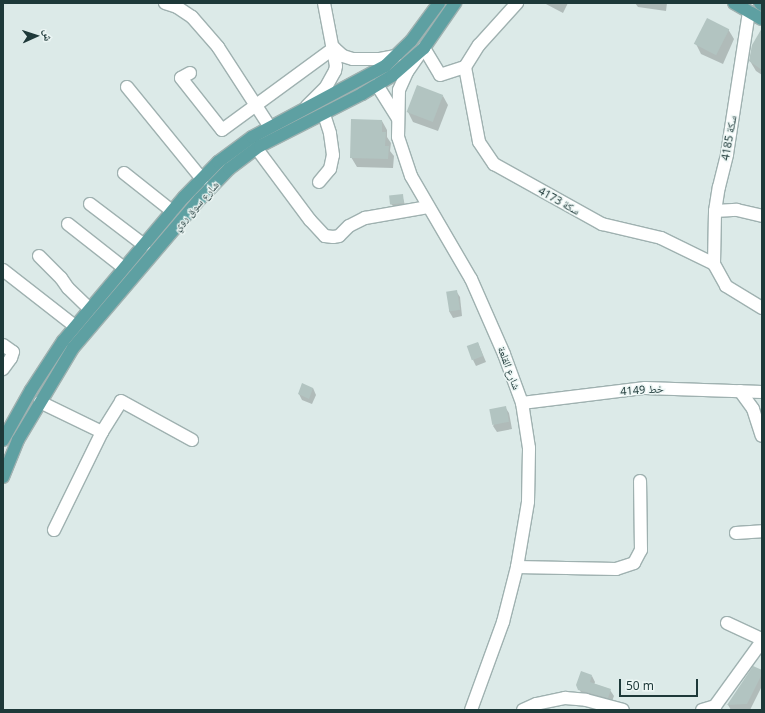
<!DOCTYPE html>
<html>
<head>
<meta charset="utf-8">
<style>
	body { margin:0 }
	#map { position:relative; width:765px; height:713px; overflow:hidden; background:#dceae8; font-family:"Noto Sans","Noto Naskh Arabic",sans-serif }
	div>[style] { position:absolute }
	.shadow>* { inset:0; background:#0003 }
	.building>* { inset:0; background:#b2c4c1; transform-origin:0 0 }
	.roads { filter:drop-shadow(1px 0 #9fb1b0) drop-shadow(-1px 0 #9fb1b0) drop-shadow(0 1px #9fb1b0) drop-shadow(0 -1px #9fb1b0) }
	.minor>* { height:12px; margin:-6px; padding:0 6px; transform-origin:6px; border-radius:6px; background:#fff }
	.major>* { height:12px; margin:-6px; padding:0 6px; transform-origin:6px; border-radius:6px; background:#5ea0a2 }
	span { translate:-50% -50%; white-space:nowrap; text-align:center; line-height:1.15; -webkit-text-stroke:3px #ecf6f4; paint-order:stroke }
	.street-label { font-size:11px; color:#1e3939 }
	.frame { position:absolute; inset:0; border:4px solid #1e3939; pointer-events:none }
	.north { position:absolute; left:16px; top:16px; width:40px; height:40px; -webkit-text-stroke:3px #ecf6f4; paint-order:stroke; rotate:87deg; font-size:11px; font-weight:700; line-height:16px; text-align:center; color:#1e3939 }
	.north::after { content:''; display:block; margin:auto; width:14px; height:18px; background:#1e3939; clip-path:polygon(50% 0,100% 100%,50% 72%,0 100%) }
	.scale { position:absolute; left:619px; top:679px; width:79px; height:18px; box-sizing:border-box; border:2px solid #1e3939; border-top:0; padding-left:5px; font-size:12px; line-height:14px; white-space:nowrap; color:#1e3939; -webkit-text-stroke:3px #ecf6f4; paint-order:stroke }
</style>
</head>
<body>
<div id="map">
	<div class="shadow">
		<div style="clip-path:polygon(544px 3px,568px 3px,563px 13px)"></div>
		<div style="clip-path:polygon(635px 3px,667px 3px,666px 11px,638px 7px)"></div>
		<div style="clip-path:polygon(728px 29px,734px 39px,723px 64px,701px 54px,696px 44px)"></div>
		<div style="clip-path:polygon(762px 38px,762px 75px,756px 71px,750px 61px)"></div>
		<div style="clip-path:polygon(443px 96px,448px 105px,438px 131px,413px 122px,408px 112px)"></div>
		<div style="clip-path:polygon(382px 121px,387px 130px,387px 137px,391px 143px,390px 151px,394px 156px,393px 168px,357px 167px,351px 157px)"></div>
		<div style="clip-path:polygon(402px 195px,405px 205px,393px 206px,391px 204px)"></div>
		<div style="clip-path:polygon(456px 291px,460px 297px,462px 316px,453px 318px,449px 311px)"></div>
		<div style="clip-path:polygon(478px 343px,486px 362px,476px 366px,473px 360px)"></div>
		<div style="clip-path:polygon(313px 388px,316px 395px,312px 404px,302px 400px,299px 394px)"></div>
		<div style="clip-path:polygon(505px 407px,509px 413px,512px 429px,497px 432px,493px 426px)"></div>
		<div style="clip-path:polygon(762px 671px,762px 686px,750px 710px,731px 710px,728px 705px)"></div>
		<div style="clip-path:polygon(592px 676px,595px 682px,594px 685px,610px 690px,614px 696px,611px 704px,583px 696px,577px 685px)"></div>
	</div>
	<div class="building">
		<div style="left:707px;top:18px;width:25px;height:29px;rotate:27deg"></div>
		<div style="clip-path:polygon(762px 28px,762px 70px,749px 61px,752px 45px)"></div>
		<div style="left:417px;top:85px;width:28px;height:29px;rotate:21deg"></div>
		<div style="clip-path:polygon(351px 119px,382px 120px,382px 132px,386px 132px,385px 146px,389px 146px,388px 159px,350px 158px)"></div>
		<div style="left:403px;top:194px;width:9px;height:14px;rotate:84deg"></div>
		<div style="left:457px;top:290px;width:20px;height:11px;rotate:81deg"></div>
		<div style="left:478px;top:342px;width:15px;height:12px;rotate:70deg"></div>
		<div style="clip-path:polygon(302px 383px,313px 388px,309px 399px,298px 394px)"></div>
		<div style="left:506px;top:406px;width:16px;height:17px;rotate:79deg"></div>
		<div style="clip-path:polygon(753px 666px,762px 670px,762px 674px,747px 704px,727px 705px)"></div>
		<div style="clip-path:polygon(581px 671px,592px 675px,590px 682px,611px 689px,608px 698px,578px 690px,576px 685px)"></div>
	</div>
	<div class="roads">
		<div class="minor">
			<div style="left:165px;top:3px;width:13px;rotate:18deg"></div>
			<div style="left:177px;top:7px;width:18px;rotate:34deg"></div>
			<div style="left:192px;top:17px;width:40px;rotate:49deg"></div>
			<div style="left:218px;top:47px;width:95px;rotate:57deg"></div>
			<div style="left:334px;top:48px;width:12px;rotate:42deg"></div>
			<div style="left:343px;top:56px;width:10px;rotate:17deg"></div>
			<div style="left:353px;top:59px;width:27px"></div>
			<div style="left:380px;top:59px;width:16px;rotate:-11deg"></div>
			<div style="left:465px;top:67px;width:26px;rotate:-58deg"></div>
			<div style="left:479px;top:45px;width:57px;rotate:-47.9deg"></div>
			<div style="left:190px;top:73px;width:10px;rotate:151deg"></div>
			<div style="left:181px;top:78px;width:66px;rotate:51.7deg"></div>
			<div style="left:222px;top:130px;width:139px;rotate:-36.2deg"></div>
			<div style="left:377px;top:85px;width:39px;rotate:58deg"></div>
			<div style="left:127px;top:87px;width:119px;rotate:50.8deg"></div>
			<div style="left:307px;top:106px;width:27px;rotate:-45deg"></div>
			<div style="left:326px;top:87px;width:18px;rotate:-61deg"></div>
			<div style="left:335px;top:71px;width:5px;rotate:-79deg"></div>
			<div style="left:336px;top:66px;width:64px;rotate:-100.8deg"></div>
			<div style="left:257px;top:149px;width:89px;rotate:53.3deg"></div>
			<div style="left:310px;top:220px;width:22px;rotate:47deg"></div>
			<div style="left:325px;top:236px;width:8px;rotate:7deg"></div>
			<div style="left:333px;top:237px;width:6px;rotate:-9deg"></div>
			<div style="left:339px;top:236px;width:14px;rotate:-45deg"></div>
			<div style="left:349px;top:226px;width:18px;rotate:-27deg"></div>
			<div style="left:365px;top:218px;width:64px;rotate:-9.9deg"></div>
			<div style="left:124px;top:173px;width:61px;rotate:38.4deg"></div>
			<div style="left:319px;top:182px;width:17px;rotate:-50deg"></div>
			<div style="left:330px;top:169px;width:14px;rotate:-78deg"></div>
			<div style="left:333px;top:155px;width:22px;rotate:-98deg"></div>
			<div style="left:330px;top:133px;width:20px;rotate:-108deg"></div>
			<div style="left:90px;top:204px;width:68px;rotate:37.2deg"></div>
			<div style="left:715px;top:211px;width:22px;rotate:-3deg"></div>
			<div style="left:737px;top:210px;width:26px;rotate:13deg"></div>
			<div style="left:68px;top:224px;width:71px;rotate:38.2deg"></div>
			<div style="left:39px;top:256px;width:31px;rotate:45deg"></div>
			<div style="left:61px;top:278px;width:12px;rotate:55deg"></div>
			<div style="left:68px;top:288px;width:30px;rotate:44deg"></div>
			<div style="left:714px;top:264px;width:53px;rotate:-88.9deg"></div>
			<div style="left:715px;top:211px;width:24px;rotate:-81deg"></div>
			<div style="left:719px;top:187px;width:34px;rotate:-76deg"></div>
			<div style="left:727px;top:154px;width:144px;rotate:-81.2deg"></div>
			<div style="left:3px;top:270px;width:91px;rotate:37.9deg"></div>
			<div style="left:3px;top:345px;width:12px;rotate:35deg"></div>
			<div style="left:13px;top:352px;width:6px;rotate:108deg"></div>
			<div style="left:11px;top:358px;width:14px;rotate:126deg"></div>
			<div style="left:740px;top:391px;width:22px;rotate:54deg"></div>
			<div style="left:753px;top:409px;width:28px;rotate:72deg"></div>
			<div style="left:40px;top:402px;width:69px;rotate:25.8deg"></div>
			<div style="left:102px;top:432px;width:36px;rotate:-58deg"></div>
			<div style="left:121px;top:401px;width:81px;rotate:28.8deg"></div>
			<div style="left:522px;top:403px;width:124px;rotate:-7deg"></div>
			<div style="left:645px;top:388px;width:117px;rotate:2deg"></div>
			<div style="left:54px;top:530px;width:109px;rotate:-63.9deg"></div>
			<div style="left:736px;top:533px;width:26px;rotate:-4deg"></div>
			<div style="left:517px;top:567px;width:99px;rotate:1.2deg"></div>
			<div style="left:616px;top:569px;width:19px;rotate:-18deg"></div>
			<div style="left:634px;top:563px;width:15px;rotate:-62deg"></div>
			<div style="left:641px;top:550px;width:69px;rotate:-90.8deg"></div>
			<div style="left:727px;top:623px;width:38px;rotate:25deg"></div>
			<div style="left:471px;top:710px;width:94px;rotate:-70deg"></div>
			<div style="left:503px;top:622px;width:57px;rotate:-75.7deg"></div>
			<div style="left:517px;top:567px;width:66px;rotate:-80.4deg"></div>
			<div style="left:528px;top:502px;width:54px;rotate:-88.9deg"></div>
			<div style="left:529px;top:448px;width:46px;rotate:-98.8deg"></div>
			<div style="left:522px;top:403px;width:52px;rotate:-110.2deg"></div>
			<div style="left:504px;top:354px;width:82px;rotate:-113.7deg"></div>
			<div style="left:471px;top:279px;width:119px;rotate:-120.2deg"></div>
			<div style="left:411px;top:176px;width:41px;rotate:-108.4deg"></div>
			<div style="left:398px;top:137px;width:47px;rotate:-88.8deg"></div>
			<div style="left:399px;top:90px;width:20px;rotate:-66deg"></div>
			<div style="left:407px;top:72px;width:29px;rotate:-55deg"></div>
			<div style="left:424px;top:48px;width:31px;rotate:59deg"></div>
			<div style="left:440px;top:75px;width:26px;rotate:-18deg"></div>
			<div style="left:465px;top:67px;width:76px;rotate:79.4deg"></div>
			<div style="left:479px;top:142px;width:27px;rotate:56deg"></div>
			<div style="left:494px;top:164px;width:124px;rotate:29.1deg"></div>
			<div style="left:602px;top:224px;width:61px;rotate:13.3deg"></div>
			<div style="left:661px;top:238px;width:59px;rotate:26.1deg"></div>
			<div style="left:714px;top:264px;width:25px;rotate:61deg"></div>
			<div style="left:726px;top:286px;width:42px;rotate:31.4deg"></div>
			<div style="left:523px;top:710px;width:14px;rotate:-25deg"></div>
			<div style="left:536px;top:704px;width:30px;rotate:-12deg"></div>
			<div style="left:565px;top:698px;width:21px;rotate:5deg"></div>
			<div style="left:586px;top:700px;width:38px;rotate:15deg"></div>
			<div style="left:702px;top:710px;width:14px;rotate:-17deg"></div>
			<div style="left:715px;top:706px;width:80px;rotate:-54.1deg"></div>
		</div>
		<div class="major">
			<div style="left:734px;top:3px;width:32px;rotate:30deg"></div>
			<div style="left:760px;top:3px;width:3px;rotate:45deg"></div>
			<div style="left:3px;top:440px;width:57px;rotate:-60.8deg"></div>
			<div style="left:31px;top:390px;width:59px;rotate:-56.9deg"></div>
			<div style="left:63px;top:341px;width:188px;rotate:-50deg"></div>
			<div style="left:184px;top:197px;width:49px;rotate:-45.8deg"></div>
			<div style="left:218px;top:162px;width:42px;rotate:-36.3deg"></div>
			<div style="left:252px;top:137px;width:151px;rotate:-28.1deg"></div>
			<div style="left:385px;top:66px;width:36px;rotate:-44deg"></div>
			<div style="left:411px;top:41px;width:47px;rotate:-53.6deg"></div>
			<div style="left:3px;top:477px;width:40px;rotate:-68deg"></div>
			<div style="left:18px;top:440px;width:107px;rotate:-59.1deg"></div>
			<div style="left:73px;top:348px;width:196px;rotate:-49.6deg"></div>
			<div style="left:200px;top:199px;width:42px;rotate:-46deg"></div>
			<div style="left:229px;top:169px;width:39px;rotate:-37deg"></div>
			<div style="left:260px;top:146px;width:114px;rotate:-27deg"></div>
			<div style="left:362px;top:94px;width:35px;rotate:-31deg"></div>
			<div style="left:392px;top:76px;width:43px;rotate:-41.2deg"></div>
			<div style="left:424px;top:48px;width:55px;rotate:-55.4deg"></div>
		</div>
	</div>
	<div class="street-label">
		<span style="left:729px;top:138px;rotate:-80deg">سكة 4185</span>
		<span style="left:559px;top:201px;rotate:29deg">سكة 4173</span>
		<span style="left:196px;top:206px;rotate:-48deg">شارع سوق روي</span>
		<span style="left:509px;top:368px;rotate:69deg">شارع القلعة</span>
		<span style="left:642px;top:390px;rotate:-4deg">4149 خط</span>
	</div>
	<div class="frame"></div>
	<div class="north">ش</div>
	<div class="scale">50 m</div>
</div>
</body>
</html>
